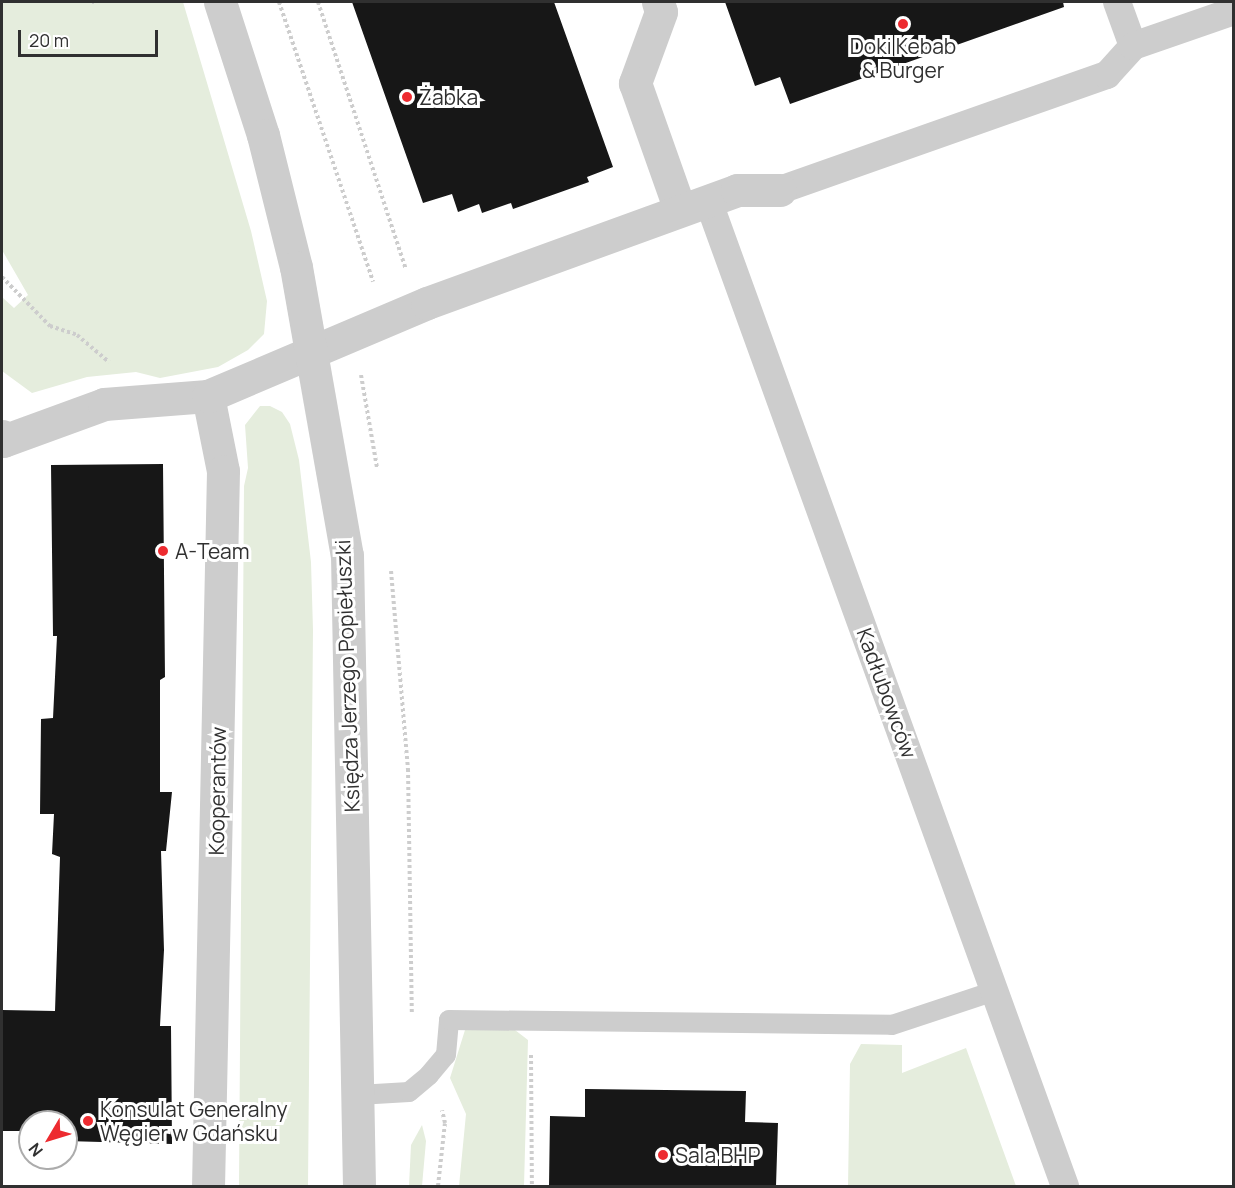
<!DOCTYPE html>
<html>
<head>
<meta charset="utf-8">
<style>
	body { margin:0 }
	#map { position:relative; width:1235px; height:1188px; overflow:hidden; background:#fff; font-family:Manrope,sans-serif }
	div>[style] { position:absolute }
	.green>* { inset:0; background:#e5eddd }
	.building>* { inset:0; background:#171717 }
	.path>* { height:4px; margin-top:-2px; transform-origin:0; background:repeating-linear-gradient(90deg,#cdcdcd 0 3px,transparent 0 6px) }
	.service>* { height:20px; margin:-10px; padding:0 10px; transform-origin:10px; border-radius:10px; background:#cdcdcd }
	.pedestrian>* { height:28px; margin:-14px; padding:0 14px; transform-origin:14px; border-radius:14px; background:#cdcdcd }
	.minor>* { height:33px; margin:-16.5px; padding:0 16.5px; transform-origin:16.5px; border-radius:16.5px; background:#cdcdcd }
	.tertiary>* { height:33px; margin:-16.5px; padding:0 16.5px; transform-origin:16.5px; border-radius:16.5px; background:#cdcdcd }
	.dots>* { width:16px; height:16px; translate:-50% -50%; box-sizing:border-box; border:3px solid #fff; border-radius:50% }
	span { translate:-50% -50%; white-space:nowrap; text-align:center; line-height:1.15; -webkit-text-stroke:6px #fff; paint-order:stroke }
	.poi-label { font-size:21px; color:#303030 }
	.left { translate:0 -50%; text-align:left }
	.street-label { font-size:21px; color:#303030 }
	.frame { position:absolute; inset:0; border:3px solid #303030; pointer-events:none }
	.north { position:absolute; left:18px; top:1110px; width:60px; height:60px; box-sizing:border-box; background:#fff; border:2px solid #acacac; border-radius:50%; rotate:232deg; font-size:16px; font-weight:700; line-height:24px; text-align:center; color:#303030 }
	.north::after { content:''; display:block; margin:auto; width:21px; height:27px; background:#ed2b30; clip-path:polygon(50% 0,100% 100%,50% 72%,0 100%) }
	.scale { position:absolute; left:18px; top:30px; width:140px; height:27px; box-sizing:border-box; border:3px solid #303030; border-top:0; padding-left:8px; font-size:18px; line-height:21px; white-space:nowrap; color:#303030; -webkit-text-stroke:4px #fff; paint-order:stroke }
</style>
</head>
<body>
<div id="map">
	<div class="green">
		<div style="clip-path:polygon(2px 2px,183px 2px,251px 231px,267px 301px,264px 334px,248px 350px,218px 367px,160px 378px,136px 372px,87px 377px,32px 393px,2px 371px,2px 297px,14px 308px,28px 295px,2px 250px)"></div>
		<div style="clip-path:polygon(260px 406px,270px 406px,282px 412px,290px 424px,299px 460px,311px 562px,313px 630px,308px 1186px,239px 1186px,244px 486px,248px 468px,245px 425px)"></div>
		<div style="clip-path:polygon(465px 1030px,515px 1030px,528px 1040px,524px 1186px,459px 1186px,466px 1114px,450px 1078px)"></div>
		<div style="clip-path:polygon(861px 1044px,902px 1045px,902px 1073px,966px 1048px,1016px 1186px,848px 1186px,850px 1064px)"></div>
		<div style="clip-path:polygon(422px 1125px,426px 1141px,422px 1186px,409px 1186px,411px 1145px)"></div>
	</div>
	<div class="building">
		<div style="clip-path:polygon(352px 2px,554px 2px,613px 167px,587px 177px,589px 182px,513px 209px,511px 203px,482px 213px,479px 204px,458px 212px,452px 194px,423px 203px)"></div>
		<div style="clip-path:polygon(725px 2px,1063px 2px,1064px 7px,790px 104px,780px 77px,755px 86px)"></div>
		<div style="clip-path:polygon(163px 464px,165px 677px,160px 680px,160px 792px,172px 792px,166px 851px,161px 851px,164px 950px,160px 1026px,171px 1026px,172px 1144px,66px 1141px,66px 1122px,30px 1122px,30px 1131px,2px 1131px,2px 1010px,55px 1011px,60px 857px,52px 854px,54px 814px,40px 814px,41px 719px,53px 718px,57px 636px,53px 636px,51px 465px)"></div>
		<div style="clip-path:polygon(585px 1089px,746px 1091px,745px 1122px,778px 1123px,776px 1186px,549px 1186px,550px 1116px,585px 1117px)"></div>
	</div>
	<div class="path">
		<div style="left:92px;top:2px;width:2px"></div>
		<div style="left:279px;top:2px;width:295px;rotate:71.4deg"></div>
		<div style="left:318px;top:2px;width:281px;rotate:71.8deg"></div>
		<div style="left:2px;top:277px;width:69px;rotate:45.6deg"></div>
		<div style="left:50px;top:326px;width:28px;rotate:18deg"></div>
		<div style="left:77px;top:335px;width:42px;rotate:40.2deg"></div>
		<div style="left:361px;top:375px;width:94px;rotate:80.2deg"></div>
		<div style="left:391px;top:571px;width:199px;rotate:85.1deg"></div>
		<div style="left:408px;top:769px;width:246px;rotate:89.1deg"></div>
		<div style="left:531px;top:1055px;width:131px;rotate:89.6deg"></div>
		<div style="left:438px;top:1186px;width:63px;rotate:-83.7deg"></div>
		<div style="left:445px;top:1123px;width:13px;rotate:-103deg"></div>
	</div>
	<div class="service">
		<div style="left:358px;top:1095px;width:51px;rotate:-3.4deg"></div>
		<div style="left:409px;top:1092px;width:26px;rotate:-40deg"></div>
		<div style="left:429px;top:1075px;width:26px;rotate:-50deg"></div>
		<div style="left:446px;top:1055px;width:35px;rotate:-85deg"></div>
		<div style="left:449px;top:1020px;width:443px;rotate:0.6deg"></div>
		<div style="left:892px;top:1025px;width:108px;rotate:-18.3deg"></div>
	</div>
	<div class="pedestrian">
		<div style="left:1117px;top:2px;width:47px;rotate:70deg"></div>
		<div style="left:780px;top:190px;width:347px;rotate:-19.4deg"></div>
		<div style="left:1107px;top:75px;width:39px;rotate:-48deg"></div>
		<div style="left:1133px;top:46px;width:107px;rotate:-19.1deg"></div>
		<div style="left:708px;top:200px;width:1049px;rotate:70.1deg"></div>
	</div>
	<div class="minor">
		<div style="left:658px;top:2px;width:10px;rotate:73deg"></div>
		<div style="left:661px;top:12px;width:76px;rotate:110.1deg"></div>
		<div style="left:635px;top:83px;width:135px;rotate:70.5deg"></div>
		<div style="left:208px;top:396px;width:76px;rotate:78.7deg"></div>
		<div style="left:223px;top:471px;width:715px;rotate:91.2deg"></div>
		<div style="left:2px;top:436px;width:5px;rotate:79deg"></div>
		<div style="left:3px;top:441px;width:108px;rotate:-20.1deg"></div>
		<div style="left:104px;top:404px;width:104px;rotate:-4.4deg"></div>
		<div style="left:208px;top:396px;width:238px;rotate:-23deg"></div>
		<div style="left:427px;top:303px;width:330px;rotate:-20deg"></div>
		<div style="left:737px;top:190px;width:43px"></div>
	</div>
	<div class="tertiary">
		<div style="left:220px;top:2px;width:140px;rotate:72.1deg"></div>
		<div style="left:263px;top:135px;width:136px;rotate:76deg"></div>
		<div style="left:296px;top:267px;width:292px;rotate:80deg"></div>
		<div style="left:347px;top:555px;width:631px;rotate:88.91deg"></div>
	</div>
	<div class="dots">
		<div style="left:903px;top:24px;background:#ed2b30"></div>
		<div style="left:407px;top:97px;background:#ed2b30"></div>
		<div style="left:163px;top:551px;background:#ed2b30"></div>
		<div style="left:88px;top:1121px;background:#ed2b30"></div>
		<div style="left:663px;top:1155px;background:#ed2b30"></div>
	</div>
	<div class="poi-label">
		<span style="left:903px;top:58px">Doki Kebab<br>&amp; Burger</span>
		<span class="left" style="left:419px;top:97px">Żabka</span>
		<span class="left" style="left:175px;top:551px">A-Team</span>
		<span class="left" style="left:100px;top:1121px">Konsulat Generalny<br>Węgier w Gdańsku</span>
		<span class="left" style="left:675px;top:1155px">Sala BHP</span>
	</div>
	<div class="street-label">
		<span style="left:347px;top:676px;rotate:-92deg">Księdza Jerzego Popiełuszki</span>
		<span style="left:887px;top:693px;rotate:70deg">Kadłubowców</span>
		<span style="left:217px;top:791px;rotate:-89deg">Kooperantów</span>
	</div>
	<div class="frame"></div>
	<div class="north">N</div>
	<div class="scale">20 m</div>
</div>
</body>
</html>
